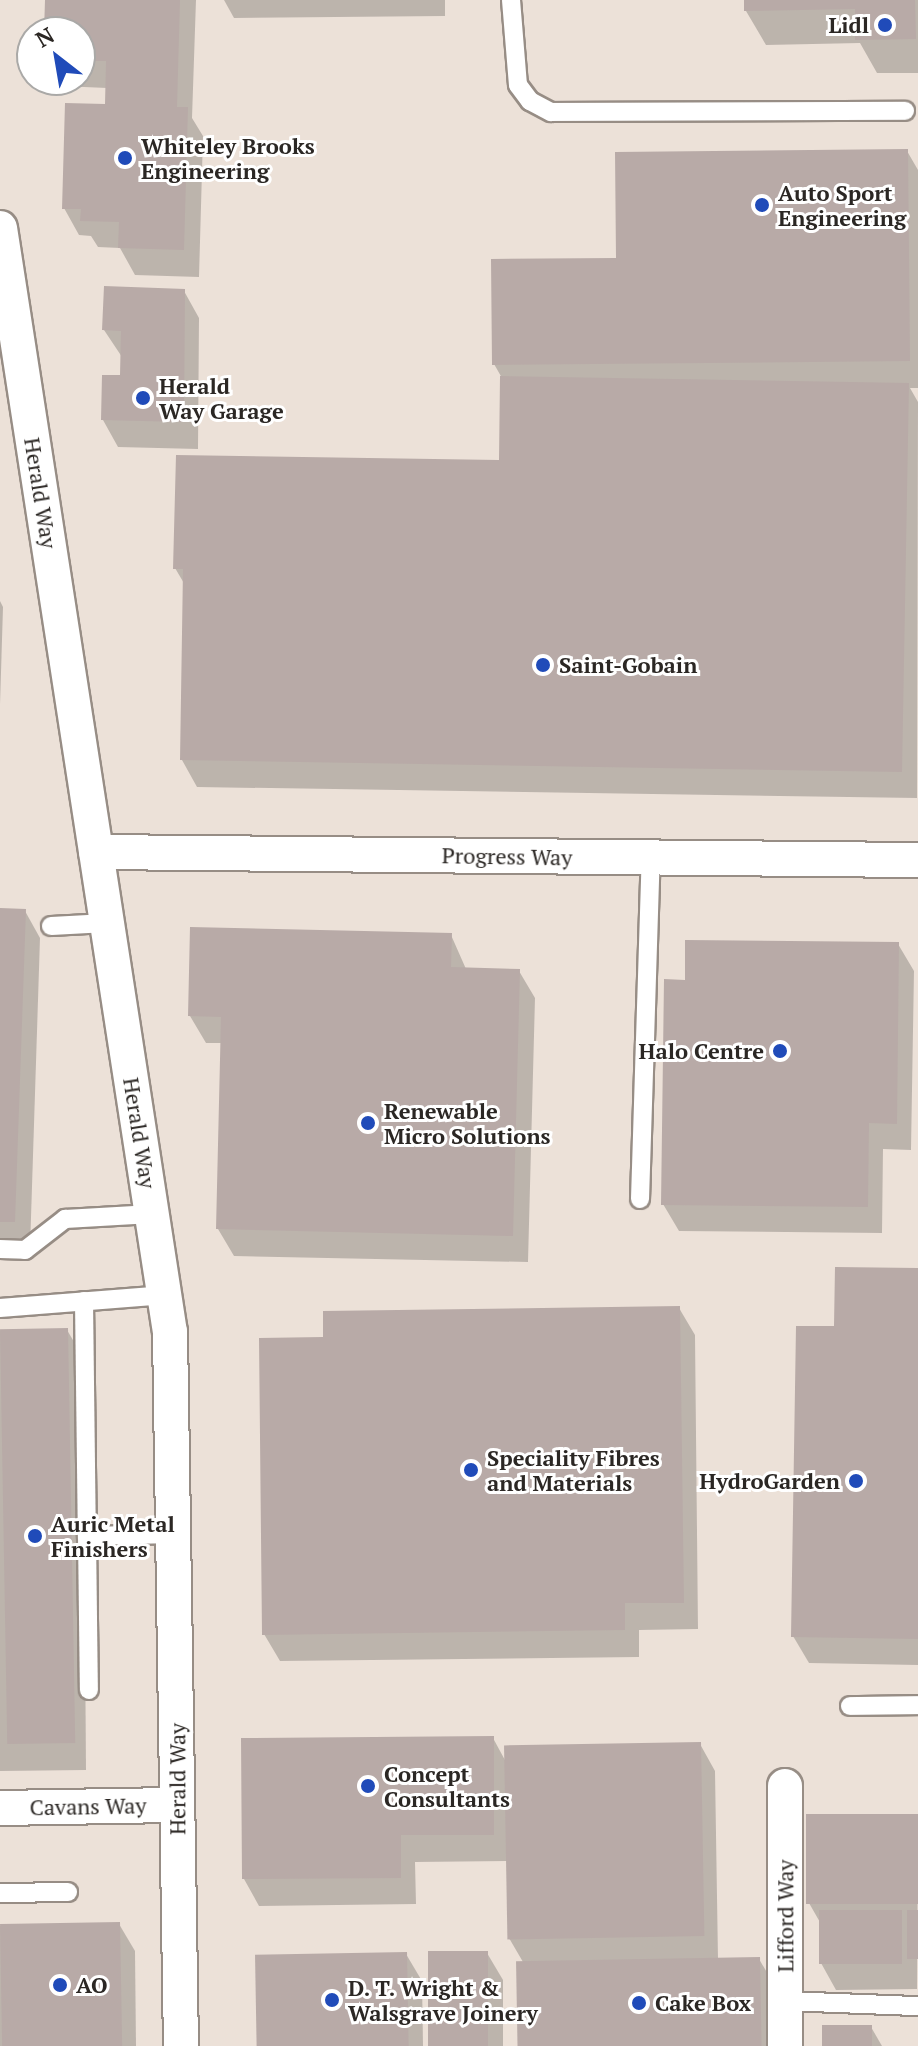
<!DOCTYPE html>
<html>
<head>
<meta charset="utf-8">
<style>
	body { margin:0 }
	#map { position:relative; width:918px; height:2046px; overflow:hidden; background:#ece1d8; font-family:"PT Serif",serif }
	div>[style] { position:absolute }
	.shadow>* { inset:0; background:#0003 }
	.building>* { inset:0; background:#b8aaa7; transform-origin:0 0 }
	.roads { filter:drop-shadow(2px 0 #978d85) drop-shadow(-2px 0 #978d85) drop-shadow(0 2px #978d85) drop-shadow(0 -2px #978d85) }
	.lane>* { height:18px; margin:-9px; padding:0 9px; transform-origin:9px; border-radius:9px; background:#fff }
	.street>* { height:34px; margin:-17px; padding:0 17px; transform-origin:17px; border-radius:17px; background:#fff }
	.dots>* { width:22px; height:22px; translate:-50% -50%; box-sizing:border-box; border:4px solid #fff; border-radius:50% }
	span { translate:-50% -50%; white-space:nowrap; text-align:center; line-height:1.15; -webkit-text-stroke:6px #fff; paint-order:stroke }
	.poi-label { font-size:22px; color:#2b2724; font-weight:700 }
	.right { translate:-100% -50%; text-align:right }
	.left { translate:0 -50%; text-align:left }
	.street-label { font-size:22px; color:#2b2724 }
	.north { position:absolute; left:16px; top:16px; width:80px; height:80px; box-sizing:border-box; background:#fff; border:2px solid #aaa9a7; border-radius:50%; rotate:329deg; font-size:22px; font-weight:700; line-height:32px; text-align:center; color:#2b2724 }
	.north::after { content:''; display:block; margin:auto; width:28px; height:36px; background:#204bb9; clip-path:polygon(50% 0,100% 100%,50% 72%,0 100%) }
</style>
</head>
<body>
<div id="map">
	<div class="shadow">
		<div style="clip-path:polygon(47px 0,196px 0,192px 118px,203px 136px,199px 277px,135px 275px,120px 248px,98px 247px,91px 236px,79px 235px,64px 208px,107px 106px,107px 88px,61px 86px,58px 80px,80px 80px,80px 32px,46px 32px)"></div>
		<div style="clip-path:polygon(224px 0,445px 0,445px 16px,234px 18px)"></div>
		<div style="clip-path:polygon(746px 0,918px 0,918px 73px,877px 73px,860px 43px,766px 45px,746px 11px)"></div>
		<div style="clip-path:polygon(907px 151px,918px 170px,918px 388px,910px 388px,918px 402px,917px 798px,197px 787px,182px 760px,185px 585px,175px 568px,501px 462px,502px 378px,494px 364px,618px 260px)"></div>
		<div style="clip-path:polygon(184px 291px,199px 318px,198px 449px,118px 447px,103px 420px,122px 377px,122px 357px,104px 330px)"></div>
		<div style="clip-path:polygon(0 601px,3px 607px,0 705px)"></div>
		<div style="clip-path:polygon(0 910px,25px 911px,40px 938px,30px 1249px,0 1248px)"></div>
		<div style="clip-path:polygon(451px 935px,466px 969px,519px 971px,535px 998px,528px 1262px,234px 1256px,218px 1229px,223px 1043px,206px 1043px,190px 1016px)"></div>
		<div style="clip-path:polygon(898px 944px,914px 971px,911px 1150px,883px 1149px,882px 1233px,679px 1231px,663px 1204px)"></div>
		<div style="clip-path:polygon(918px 1273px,918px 1665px,809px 1663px,793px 1636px,836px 1328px)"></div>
		<div style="clip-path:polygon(679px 1308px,695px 1335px,698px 1629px,639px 1630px,639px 1657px,280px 1661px,264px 1634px,325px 1339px)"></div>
		<div style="clip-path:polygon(67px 1330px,83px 1357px,86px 1770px,0 1771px,0 1331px)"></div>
		<div style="clip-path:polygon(493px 1738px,506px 1762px,700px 1744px,715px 1771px,718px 1959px,759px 1959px,775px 1986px,775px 2046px,519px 2046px,523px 1962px,509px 1938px,508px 1861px,415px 1862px,416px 1904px,259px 1906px,244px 1879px)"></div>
		<div style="clip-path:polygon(918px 1816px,917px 1989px,836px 1990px,821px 1963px,821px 1924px,809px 1903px)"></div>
		<div style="clip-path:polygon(119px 1924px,135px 1951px,136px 2046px,0 2046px,0 1926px)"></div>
		<div style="clip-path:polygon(487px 1953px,503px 1980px,503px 2046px,430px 2046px)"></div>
		<div style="clip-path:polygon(406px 1954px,422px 1981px,423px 2046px,258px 2046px)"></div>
		<div style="clip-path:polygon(871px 2027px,882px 2046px,824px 2046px)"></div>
	</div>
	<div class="building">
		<div style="clip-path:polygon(45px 0,180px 0,177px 107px,188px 107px,184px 250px,118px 248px,119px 222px,80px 221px,81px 209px,62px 209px,65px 103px,105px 104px,106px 61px,80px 61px,80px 32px,44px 32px)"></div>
		<div style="clip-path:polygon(744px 0,915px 0,916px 39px,855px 40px,855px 9px,744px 11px)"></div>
		<div style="clip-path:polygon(908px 149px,910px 361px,492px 365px,491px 259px,616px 258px,615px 152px)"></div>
		<div style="clip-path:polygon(104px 286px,185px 289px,184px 422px,101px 420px,102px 375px,120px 375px,121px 331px,102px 330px)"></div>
		<div style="clip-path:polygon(500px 376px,909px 383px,902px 772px,180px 760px,183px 569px,173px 569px,176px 455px,499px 460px)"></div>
		<div style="clip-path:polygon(0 908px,26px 909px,15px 1222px,0 1222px)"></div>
		<div style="clip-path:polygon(190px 927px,452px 933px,451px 967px,520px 969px,513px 1236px,216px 1229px,221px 1017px,188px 1016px)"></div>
		<div style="clip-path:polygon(685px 940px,899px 942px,897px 1124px,869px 1123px,868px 1207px,661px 1205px,664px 979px,685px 980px)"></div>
		<div style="clip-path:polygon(835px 1267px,918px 1268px,918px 1639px,791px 1637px,796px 1326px,834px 1326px)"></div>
		<div style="clip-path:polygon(680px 1306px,684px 1603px,625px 1603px,625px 1630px,262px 1635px,259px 1338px,323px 1337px,323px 1311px)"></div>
		<div style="left:68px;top:1328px;width:415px;height:68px;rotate:89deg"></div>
		<div style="clip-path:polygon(494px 1736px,494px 1835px,401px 1835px,401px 1878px,242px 1879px,241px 1738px)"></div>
		<div style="left:701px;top:1742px;width:194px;height:197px;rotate:89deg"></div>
		<div style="left:918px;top:1814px;width:90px;height:112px;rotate:90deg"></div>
		<div style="left:819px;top:1910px;width:83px;height:54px"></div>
		<div style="left:907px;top:1910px;width:11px;height:49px"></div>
		<div style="left:120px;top:1922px;width:124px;height:120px;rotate:89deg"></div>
		<div style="left:488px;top:1951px;width:95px;height:60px;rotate:90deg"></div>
		<div style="left:407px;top:1952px;width:94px;height:152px;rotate:89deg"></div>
		<div style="left:760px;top:1957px;width:89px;height:244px;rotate:89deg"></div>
		<div style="left:872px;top:2025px;width:21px;height:50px;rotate:90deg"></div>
	</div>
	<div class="roads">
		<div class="lane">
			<div style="left:511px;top:0;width:85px;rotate:85.3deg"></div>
			<div style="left:518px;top:85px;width:20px;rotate:53deg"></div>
			<div style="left:530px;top:101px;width:24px;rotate:28deg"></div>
			<div style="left:551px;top:112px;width:354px;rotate:-0.2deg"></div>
			<div style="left:51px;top:926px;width:56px;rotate:-3.1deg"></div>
			<div style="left:640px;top:1199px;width:342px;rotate:-88.2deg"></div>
			<div style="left:0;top:1249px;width:25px;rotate:2deg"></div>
			<div style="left:25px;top:1250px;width:51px;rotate:-37.8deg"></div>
			<div style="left:65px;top:1219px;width:87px;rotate:-3.3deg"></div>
			<div style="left:84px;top:1301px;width:235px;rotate:89.3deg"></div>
			<div style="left:87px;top:1536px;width:88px;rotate:-1.3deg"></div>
			<div style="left:0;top:1308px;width:166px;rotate:-4.5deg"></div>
			<div style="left:87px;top:1536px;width:154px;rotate:89.3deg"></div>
			<div style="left:850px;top:1706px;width:68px;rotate:-0.8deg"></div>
			<div style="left:0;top:1893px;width:68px;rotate:-0.8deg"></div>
			<div style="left:785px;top:2001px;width:133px;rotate:2.2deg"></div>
		</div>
		<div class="street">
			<div style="left:0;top:228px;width:1117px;rotate:81.25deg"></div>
			<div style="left:170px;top:1332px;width:714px;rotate:89.12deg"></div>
			<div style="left:96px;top:852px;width:822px;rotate:0.56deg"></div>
			<div style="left:0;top:1808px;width:176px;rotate:-1deg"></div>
			<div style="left:785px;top:2046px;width:260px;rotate:-90deg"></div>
		</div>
	</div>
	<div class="dots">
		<div style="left:885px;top:25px;background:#204bb9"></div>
		<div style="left:125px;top:158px;background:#204bb9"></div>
		<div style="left:762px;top:205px;background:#204bb9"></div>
		<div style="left:143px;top:398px;background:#204bb9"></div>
		<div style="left:543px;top:665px;background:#204bb9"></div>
		<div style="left:780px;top:1051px;background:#204bb9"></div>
		<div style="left:368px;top:1123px;background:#204bb9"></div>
		<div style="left:471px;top:1470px;background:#204bb9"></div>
		<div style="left:856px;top:1481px;background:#204bb9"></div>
		<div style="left:35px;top:1536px;background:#204bb9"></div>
		<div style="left:368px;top:1786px;background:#204bb9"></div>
		<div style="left:60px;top:1985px;background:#204bb9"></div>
		<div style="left:332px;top:2000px;background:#204bb9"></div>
		<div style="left:639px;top:2003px;background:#204bb9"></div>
	</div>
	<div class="poi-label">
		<span class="right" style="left:869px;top:25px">Lidl</span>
		<span class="left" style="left:141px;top:158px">Whiteley Brooks<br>Engineering</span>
		<span class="left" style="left:778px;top:205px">Auto Sport<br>Engineering</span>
		<span class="left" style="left:159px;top:398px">Herald<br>Way Garage</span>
		<span class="left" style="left:559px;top:665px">Saint-Gobain</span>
		<span class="right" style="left:764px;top:1051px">Halo Centre</span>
		<span class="left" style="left:384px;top:1123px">Renewable<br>Micro Solutions</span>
		<span class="left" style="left:487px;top:1470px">Speciality Fibres<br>and Materials</span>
		<span class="right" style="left:840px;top:1481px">HydroGarden</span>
		<span class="left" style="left:51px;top:1536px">Auric Metal<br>Finishers</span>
		<span class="left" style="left:384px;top:1786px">Concept<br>Consultants</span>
		<span class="left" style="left:76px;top:1985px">AO</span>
		<span class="left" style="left:348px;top:2000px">D. T. Wright &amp;<br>Walsgrave Joinery</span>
		<span class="left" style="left:655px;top:2003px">Cake Box</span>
	</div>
	<div class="street-label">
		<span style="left:41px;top:493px;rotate:81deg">Herald Way</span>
		<span style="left:507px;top:856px;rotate:1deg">Progress Way</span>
		<span style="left:140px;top:1133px;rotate:81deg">Herald Way</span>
		<span style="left:177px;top:1779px;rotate:-90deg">Herald Way</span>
		<span style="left:88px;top:1806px;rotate:-1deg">Cavans Way</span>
		<span style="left:785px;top:1916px;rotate:-90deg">Lifford Way</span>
	</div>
	<div class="north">N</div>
</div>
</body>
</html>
